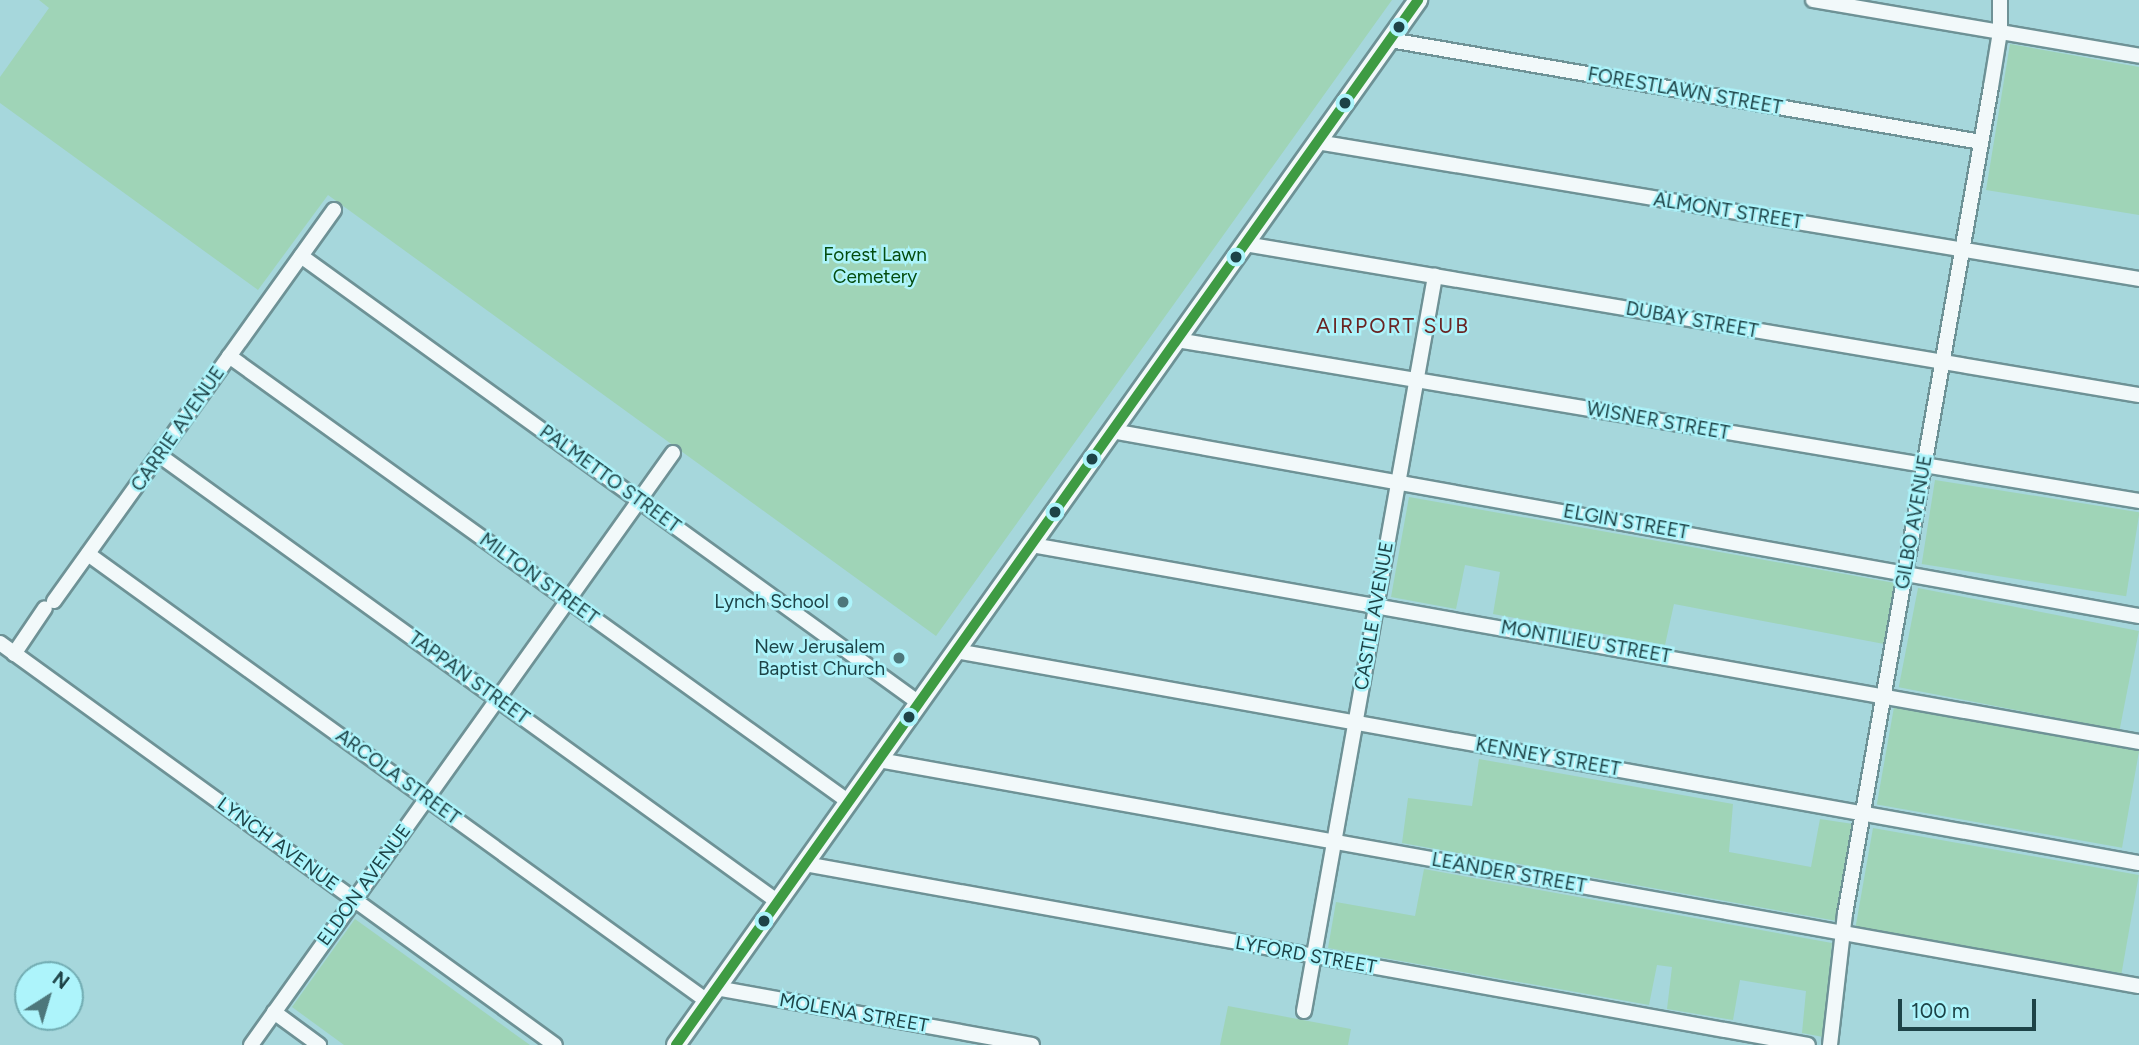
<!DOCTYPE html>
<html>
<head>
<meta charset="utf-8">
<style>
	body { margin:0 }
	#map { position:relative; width:2139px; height:1045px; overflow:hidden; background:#a6d7dc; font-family:Figtree,sans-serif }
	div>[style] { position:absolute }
	.green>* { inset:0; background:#9fd4b7; transform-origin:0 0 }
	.roads { filter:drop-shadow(2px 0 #6e9296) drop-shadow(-2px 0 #6e9296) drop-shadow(0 2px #6e9296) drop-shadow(0 -2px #6e9296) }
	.minor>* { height:14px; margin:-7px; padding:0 7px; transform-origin:7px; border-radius:7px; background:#f2f9fa }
	.major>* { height:18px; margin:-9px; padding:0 9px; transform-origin:9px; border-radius:9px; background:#f2f9fa }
	.bus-1>* { height:10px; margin:-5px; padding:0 5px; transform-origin:5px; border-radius:5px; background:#3e9b43 }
	.dots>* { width:19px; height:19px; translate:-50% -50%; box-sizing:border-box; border:4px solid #adf4fb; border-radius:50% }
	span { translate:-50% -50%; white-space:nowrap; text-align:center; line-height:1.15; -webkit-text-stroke:5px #adf4fb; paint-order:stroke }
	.street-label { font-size:19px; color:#1d4347 }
	.park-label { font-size:19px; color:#044c0e }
	.poi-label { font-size:19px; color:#1d4347 }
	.right { translate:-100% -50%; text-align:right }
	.neighbourhood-label { font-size:21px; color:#6a2423; letter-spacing:2px }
	.north { position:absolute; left:14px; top:961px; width:70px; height:70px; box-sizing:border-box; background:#adf4fb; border:2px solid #73adb3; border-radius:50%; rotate:37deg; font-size:19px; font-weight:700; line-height:28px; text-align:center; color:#1d4347 }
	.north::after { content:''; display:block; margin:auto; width:24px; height:32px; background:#4d777b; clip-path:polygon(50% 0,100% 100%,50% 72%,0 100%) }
	.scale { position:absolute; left:1898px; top:999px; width:138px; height:32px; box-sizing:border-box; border:4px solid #1d4347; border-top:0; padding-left:9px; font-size:21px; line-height:24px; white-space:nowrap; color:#1d4347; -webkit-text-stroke:5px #adf4fb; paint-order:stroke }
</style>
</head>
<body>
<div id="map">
	<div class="green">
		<div style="clip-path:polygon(39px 0,1392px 0,936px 636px,328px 195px,258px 290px,0 103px,0 77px,49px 8px)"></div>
		<div style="clip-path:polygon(2010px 44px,2139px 67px,2139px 215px,1986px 190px)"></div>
		<div style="left:1935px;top:480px;width:207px;height:85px;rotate:9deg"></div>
		<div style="clip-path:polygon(1409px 497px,1895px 583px,1884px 644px,1674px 604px,1665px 645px,1493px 614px,1500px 572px,1465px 565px,1456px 609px,1391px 597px)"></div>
		<div style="left:1918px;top:588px;width:225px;height:101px;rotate:11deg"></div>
		<div style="left:1894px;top:707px;width:249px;height:99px;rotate:10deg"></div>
		<div style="clip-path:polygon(1479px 759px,1733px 804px,1729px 852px,1811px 867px,1820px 819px,1853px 824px,1837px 921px,1402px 843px,1408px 798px,1472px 806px)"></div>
		<div style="left:1873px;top:828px;width:270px;height:100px;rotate:10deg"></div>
		<div style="clip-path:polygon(1424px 869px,1832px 943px,1823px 1037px,1802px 1033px,1806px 991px,1740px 980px,1733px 1020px,1667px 1009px,1672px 967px,1657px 965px,1649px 1005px,1328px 948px,1336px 902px,1415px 916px)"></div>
		<div style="clip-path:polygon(355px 919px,530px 1045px,344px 1045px,292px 1007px)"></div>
		<div style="clip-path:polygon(1228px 1006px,1351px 1029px,1348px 1045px,1220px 1045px)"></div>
	</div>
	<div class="roads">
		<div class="minor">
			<div style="left:1813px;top:0;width:331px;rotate:9.7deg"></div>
			<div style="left:1390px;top:40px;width:600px;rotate:9.79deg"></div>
			<div style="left:1317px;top:142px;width:833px;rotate:9.46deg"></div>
			<div style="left:1245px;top:244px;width:907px;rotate:9.59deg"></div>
			<div style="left:301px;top:256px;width:763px;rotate:35.88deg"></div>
			<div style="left:1177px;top:340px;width:975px;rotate:9.5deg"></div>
			<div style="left:229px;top:356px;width:764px;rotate:35.73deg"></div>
			<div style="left:1112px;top:431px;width:1044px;rotate:10.21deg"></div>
			<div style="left:159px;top:455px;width:764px;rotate:35.83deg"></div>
			<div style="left:1032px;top:545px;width:1124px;rotate:10.09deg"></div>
			<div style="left:88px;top:554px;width:764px;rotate:35.83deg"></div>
			<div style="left:54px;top:601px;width:481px;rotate:-54.4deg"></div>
			<div style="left:0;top:643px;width:685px;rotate:35.92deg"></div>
			<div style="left:956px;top:651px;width:1202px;rotate:10.16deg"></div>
			<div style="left:14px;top:654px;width:55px;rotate:-56deg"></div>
			<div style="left:879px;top:760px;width:1280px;rotate:10.17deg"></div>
			<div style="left:805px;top:864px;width:1019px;rotate:10.23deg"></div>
			<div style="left:716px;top:988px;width:321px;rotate:10.2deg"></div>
			<div style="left:1304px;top:1011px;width:747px;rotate:-79.89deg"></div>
			<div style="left:274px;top:1012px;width:56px;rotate:36.3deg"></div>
			<div style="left:251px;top:1045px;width:727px;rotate:-54.52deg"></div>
			<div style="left:1830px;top:1045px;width:132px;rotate:-83.5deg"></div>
			<div style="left:1845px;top:914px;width:840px;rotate:-79.99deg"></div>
			<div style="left:1991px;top:87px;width:56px;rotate:-80.7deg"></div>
			<div style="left:2000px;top:32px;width:32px;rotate:-90deg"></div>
		</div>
		<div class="major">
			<div style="left:676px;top:1045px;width:1282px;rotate:-54.62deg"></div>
		</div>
	</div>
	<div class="bus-1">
		<div style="left:676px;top:1045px;width:1282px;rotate:-54.62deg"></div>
	</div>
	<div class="dots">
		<div style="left:1399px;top:27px;background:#1d4347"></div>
		<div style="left:1345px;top:103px;background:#1d4347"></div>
		<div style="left:1236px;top:257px;background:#1d4347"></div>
		<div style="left:1092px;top:459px;background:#1d4347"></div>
		<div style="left:1055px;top:512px;background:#1d4347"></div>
		<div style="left:843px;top:602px;background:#4d777b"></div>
		<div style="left:899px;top:658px;background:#4d777b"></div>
		<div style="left:909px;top:717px;background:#1d4347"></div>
		<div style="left:764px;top:921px;background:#1d4347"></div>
	</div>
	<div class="street-label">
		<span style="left:1685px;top:91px;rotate:10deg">FORESTLAWN STREET</span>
		<span style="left:1728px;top:211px;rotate:9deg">ALMONT STREET</span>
		<span style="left:1692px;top:320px;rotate:10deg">DUBAY STREET</span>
		<span style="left:1658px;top:421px;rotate:10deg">WISNER STREET</span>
		<span style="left:178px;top:429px;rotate:-55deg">CARRIE AVENUE</span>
		<span style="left:610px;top:479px;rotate:36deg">PALMETTO STREET</span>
		<span style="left:1626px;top:522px;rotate:10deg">ELGIN STREET</span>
		<span style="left:1914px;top:522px;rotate:-80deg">GILBO AVENUE</span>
		<span style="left:539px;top:579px;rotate:36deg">MILTON STREET</span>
		<span style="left:1374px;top:616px;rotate:-80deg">CASTLE AVENUE</span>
		<span style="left:1586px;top:642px;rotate:10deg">MONTILIEU STREET</span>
		<span style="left:469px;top:678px;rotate:36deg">TAPPAN STREET</span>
		<span style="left:1548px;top:757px;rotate:10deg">KENNEY STREET</span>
		<span style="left:398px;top:777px;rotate:36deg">ARCOLA STREET</span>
		<span style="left:278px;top:844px;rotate:36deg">LYNCH AVENUE</span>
		<span style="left:1509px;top:873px;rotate:10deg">LEANDER STREET</span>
		<span style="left:364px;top:885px;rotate:-54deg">ELDON AVENUE</span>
		<span style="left:1306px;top:955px;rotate:10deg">LYFORD STREET</span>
		<span style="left:854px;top:1013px;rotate:10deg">MOLENA STREET</span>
	</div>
	<div class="park-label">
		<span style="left:875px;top:266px">Forest Lawn<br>Cemetery</span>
	</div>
	<div class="poi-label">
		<span class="right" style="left:829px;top:602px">Lynch School</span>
		<span class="right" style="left:885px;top:658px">New Jerusalem<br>Baptist Church</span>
	</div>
	<div class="neighbourhood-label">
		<span style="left:1393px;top:326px">AIRPORT SUB</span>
	</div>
	<div class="north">N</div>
	<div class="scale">100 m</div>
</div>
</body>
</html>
